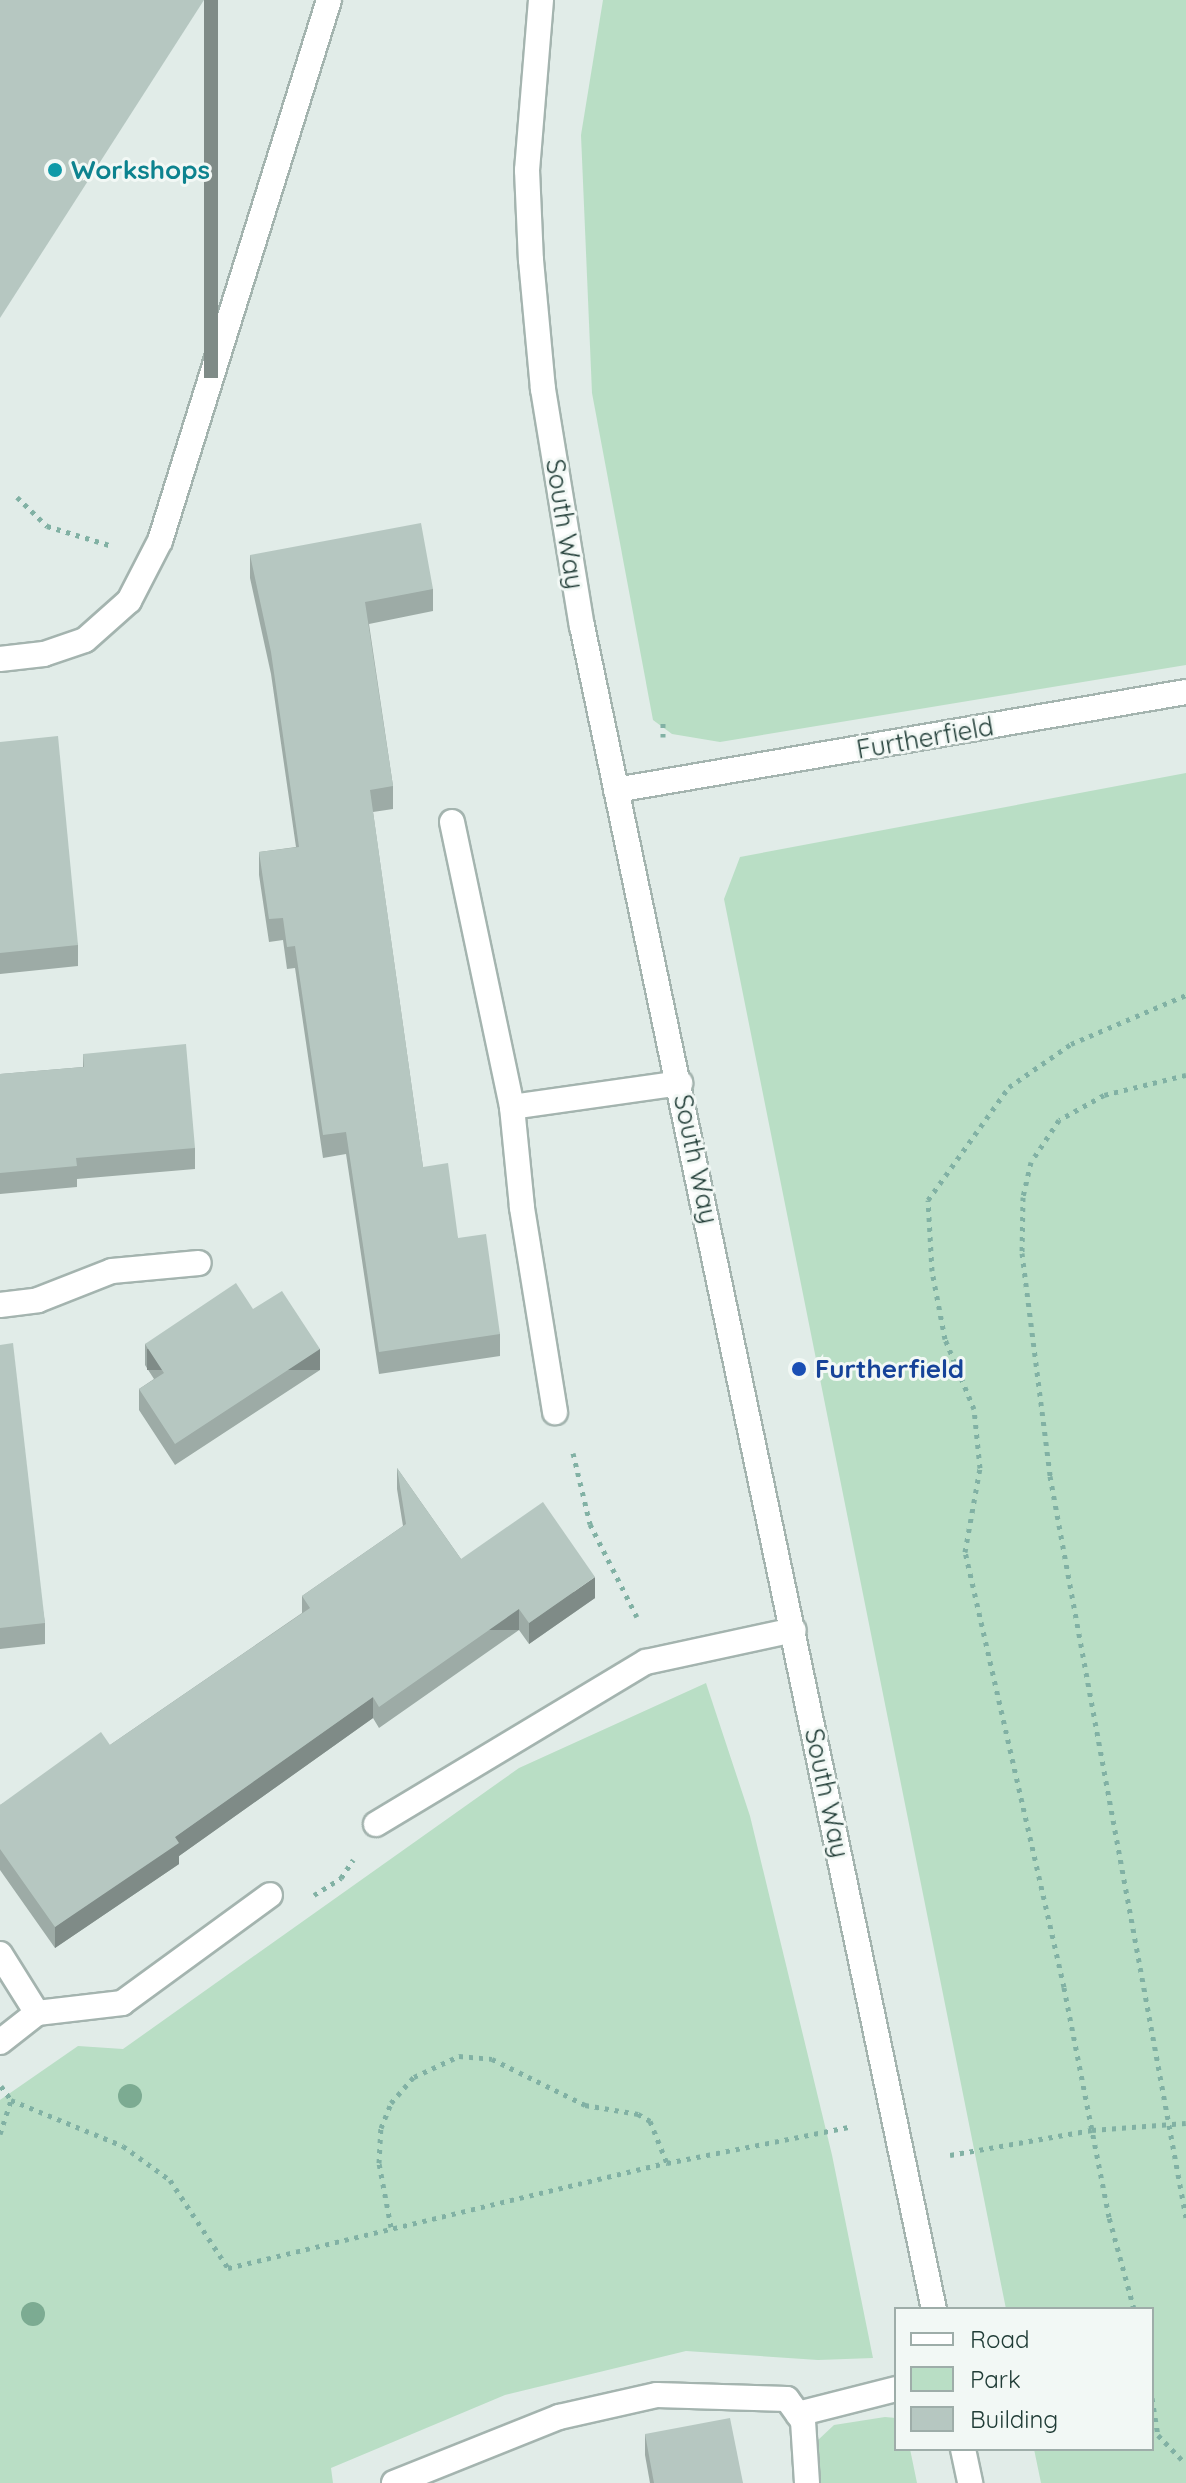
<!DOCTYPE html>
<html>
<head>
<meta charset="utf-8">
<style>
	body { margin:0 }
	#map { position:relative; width:1186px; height:2483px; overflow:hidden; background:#e1ece8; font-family:Quicksand,sans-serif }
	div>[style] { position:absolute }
	.green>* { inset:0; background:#b9dec5 }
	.path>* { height:5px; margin-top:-2.5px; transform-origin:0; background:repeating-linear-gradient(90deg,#81b1a4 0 4px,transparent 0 10px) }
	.roads { filter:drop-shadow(2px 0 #a4b4af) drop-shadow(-2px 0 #a4b4af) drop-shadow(0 2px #a4b4af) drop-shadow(0 -2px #a4b4af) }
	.service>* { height:24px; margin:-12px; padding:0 12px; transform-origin:12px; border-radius:12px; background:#fff }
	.minor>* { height:24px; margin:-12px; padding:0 12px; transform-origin:12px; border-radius:12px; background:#fff }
	.tertiary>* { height:24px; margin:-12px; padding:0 12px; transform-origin:12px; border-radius:12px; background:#fff }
	.trees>* { width:24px; height:24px; margin:-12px; border-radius:50%; background:#7cab92 }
	.wall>* { inset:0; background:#9daba6 }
	.shaded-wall>* { inset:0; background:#7f8b87; transform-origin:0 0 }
	.building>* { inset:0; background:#b6c7c1 }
	.dots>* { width:22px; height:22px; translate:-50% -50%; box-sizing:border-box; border:4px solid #f2f8f5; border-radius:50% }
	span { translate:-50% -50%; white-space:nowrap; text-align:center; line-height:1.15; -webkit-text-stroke:6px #f2f8f5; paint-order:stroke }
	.culture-label { font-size:26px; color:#0d838f; font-weight:700 }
	.left { translate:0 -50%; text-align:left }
	.street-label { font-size:26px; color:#213d37 }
	.transit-label { font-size:26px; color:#164399; font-weight:700 }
	.legend { position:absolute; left:894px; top:2307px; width:260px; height:144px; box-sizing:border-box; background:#f2f8f5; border:2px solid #9eada9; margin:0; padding:10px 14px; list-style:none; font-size:24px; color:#213d37 }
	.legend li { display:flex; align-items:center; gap:16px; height:40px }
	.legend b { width:40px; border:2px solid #9eada9 }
</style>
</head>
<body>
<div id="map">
	<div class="green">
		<div style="clip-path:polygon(603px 0,1186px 0,1186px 665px,720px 742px,672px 734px,653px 720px,592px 393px,581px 135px)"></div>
		<div style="clip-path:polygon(1186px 773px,1186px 2483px,1041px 2483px,1034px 2449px,1152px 2449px,1152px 2309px,1006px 2309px,724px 899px,740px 857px)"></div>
		<div style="clip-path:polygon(706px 1683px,750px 1816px,832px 2155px,873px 2358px,818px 2360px,686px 2351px,505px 2395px,331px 2468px,333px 2483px,0 2483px,0 2100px,78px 2046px,123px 2049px,519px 1768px)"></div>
		<div style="clip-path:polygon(885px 2417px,896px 2418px,896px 2449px,910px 2449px,917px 2483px,820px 2483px,817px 2441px,834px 2425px)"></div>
	</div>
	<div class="path">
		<div style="left:17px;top:497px;width:42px;rotate:44deg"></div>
		<div style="left:47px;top:526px;width:65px;rotate:17deg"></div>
		<div style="left:663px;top:737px;width:17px;rotate:-90deg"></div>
		<div style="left:1186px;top:1075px;width:84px;rotate:166.3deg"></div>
		<div style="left:1104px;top:1095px;width:51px;rotate:150.9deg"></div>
		<div style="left:1059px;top:1120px;width:50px;rotate:123.7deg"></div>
		<div style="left:1031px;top:1162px;width:36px;rotate:103deg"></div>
		<div style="left:1023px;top:1197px;width:56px;rotate:91deg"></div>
		<div style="left:1022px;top:1253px;width:225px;rotate:82.8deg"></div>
		<div style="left:1050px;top:1476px;width:754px;rotate:79.61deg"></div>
		<div style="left:573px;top:1453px;width:73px;rotate:76.5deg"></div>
		<div style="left:590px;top:1524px;width:104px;rotate:63.2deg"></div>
		<div style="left:314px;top:1895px;width:32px;rotate:-32deg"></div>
		<div style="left:341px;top:1878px;width:22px;rotate:-56deg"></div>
		<div style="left:1px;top:2086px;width:17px;rotate:54deg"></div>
		<div style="left:11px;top:2100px;width:121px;rotate:22.3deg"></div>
		<div style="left:123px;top:2146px;width:58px;rotate:35.9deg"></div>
		<div style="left:170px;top:2180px;width:105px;rotate:56.6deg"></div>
		<div style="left:228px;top:2268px;width:451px;rotate:-13.5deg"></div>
		<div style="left:667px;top:2163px;width:185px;rotate:-11.2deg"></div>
		<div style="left:0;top:2134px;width:36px;rotate:-72deg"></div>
		<div style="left:950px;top:2155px;width:144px;rotate:-10deg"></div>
		<div style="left:1092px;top:2130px;width:94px;rotate:-4.3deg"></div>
		<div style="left:391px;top:2227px;width:65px;rotate:-100.6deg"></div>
		<div style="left:379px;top:2163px;width:35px;rotate:-87deg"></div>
		<div style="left:381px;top:2128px;width:27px;rotate:-68deg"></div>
		<div style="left:391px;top:2103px;width:35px;rotate:-49deg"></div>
		<div style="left:414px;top:2077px;width:50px;rotate:-25deg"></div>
		<div style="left:459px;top:2056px;width:33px;rotate:5deg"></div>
		<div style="left:492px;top:2059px;width:104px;rotate:26.3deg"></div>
		<div style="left:585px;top:2105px;width:54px;rotate:9.6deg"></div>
		<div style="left:638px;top:2114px;width:14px;rotate:30deg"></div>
		<div style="left:650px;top:2121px;width:45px;rotate:68deg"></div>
		<div style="left:1134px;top:2309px;width:95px;rotate:-105.2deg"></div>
		<div style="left:1109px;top:2217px;width:234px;rotate:-101.1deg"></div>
		<div style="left:1064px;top:1987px;width:446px;rotate:-102.8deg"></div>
		<div style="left:965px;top:1552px;width:85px;rotate:-79.9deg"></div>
		<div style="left:980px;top:1468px;width:59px;rotate:-95.8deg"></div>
		<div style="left:974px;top:1409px;width:76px;rotate:-112.5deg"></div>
		<div style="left:945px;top:1339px;width:69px;rotate:-100.8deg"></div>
		<div style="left:932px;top:1271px;width:71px;rotate:-93.2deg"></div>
		<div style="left:928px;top:1200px;width:139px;rotate:-54.4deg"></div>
		<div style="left:1009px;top:1087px;width:75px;rotate:-34.7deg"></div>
		<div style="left:1071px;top:1044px;width:125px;rotate:-23.1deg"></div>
		<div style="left:1152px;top:2398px;width:37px;rotate:81deg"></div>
		<div style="left:1158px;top:2435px;width:40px;rotate:46deg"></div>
	</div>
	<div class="roads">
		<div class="service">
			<div style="left:0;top:659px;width:44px;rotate:-6.5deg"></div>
			<div style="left:44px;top:654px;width:43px;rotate:-18.9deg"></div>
			<div style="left:85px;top:640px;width:59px;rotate:-41.6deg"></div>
			<div style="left:129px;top:601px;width:68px;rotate:-62.7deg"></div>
			<div style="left:160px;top:541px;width:567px;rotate:-72.65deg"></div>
			<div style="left:452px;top:822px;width:291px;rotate:78.1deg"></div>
			<div style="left:512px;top:1107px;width:101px;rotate:84.3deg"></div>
			<div style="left:522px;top:1208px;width:207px;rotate:80.8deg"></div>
			<div style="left:512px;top:1107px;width:170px;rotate:-8.1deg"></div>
			<div style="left:0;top:1305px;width:38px;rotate:-7deg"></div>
			<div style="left:38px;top:1300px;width:79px;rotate:-21.4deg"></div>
			<div style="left:112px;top:1271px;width:87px;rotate:-5.3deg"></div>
			<div style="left:376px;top:1824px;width:315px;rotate:-31deg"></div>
			<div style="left:646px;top:1662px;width:151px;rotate:-12.2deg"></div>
			<div style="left:37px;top:2013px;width:86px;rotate:-6.7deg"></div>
			<div style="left:122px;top:2003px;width:183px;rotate:-36.1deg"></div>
			<div style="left:798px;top:2414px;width:101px;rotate:-14.3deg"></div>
			<div style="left:394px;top:2483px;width:178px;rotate:-21.8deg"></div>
			<div style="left:559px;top:2417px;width:100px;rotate:-12.7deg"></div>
			<div style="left:657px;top:2395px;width:130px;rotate:1.8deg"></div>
			<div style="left:787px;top:2399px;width:27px;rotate:54deg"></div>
			<div style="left:803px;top:2421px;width:62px;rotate:86.3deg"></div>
		</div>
		<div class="minor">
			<div style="left:616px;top:790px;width:578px;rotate:-9.76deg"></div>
			<div style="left:0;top:1954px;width:70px;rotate:57.9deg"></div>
			<div style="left:37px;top:2013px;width:47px;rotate:141.9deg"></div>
		</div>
		<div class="tertiary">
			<div style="left:541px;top:0;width:171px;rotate:94.7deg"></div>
			<div style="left:527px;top:170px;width:90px;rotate:87.5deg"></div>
			<div style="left:531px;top:260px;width:130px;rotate:84.7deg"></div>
			<div style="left:543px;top:389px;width:240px;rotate:80.7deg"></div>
			<div style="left:582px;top:626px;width:1719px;rotate:78.19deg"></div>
			<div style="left:963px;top:2449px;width:35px;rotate:78deg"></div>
		</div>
	</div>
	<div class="trees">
		<div style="left:130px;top:2096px"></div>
		<div style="left:33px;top:2314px"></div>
	</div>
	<div class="wall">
		<div style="clip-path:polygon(250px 555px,433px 589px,433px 611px,369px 624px,393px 786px,393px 809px,373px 812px,423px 1167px,458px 1238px,500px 1334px,500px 1356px,379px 1374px,346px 1154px,323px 1158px,295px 968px,287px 969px,283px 940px,269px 942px,259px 875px,259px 852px,296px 847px,271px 674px,250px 578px)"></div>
		<div style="clip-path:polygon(0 742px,78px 945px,78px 966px,0 974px)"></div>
		<div style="clip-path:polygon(83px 1054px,195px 1148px,195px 1169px,77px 1179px,77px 1187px,0 1194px,0 1074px,83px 1067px)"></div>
		<div style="clip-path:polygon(253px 1309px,320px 1370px,175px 1465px,139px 1410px,139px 1389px,154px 1379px,145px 1365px,145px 1344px)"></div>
		<div style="clip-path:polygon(0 1345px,45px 1623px,45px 1644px,0 1649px)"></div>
		<div style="clip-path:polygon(397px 1468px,461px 1559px,595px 1598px,529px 1644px,519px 1630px,379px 1728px,373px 1718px,179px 1856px,179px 1864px,55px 1948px,0 1870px,0 1805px,110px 1745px,302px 1613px,302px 1596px,403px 1526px,397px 1489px)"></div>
		<div style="clip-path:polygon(645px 2434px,743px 2483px,650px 2483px,645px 2455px)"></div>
	</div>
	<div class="shaded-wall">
		<div style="left:204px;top:0;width:14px;height:378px"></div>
		<div style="left:320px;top:1349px;width:21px;height:173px;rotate:90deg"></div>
		<div style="clip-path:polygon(595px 1577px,595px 1598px,529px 1644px,529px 1623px)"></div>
		<div style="left:519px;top:1609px;width:21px;height:171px;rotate:90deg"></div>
		<div style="clip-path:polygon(373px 1697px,373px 1718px,179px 1856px,179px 1864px,55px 1948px,55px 1927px,175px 1837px)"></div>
	</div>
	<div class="building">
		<div style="clip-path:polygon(0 0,204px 0,0 318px)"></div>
		<div style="clip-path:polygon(421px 523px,433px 589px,365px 602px,393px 786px,370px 790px,423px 1167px,448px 1163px,458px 1238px,486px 1234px,500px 1334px,379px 1352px,346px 1132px,323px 1135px,295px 946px,287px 947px,283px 918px,269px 919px,259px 852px,299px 847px,271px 652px,250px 555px)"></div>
		<div style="clip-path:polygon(58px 736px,78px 945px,0 953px,0 742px)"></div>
		<div style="clip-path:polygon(186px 1044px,195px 1148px,76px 1158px,77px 1166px,0 1173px,0 1074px,84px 1067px,83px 1054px)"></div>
		<div style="clip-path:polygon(236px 1283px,253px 1309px,282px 1291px,320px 1349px,175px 1444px,139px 1389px,164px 1373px,145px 1344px)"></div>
		<div style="clip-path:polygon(13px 1343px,45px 1623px,0 1628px,0 1345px)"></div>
		<div style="clip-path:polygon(397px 1468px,461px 1559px,543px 1502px,595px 1577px,529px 1623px,519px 1609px,379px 1707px,373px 1697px,175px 1837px,179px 1843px,55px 1927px,0 1849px,0 1805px,101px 1732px,110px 1745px,310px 1608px,302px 1596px,406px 1524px)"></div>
		<div style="clip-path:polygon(730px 2418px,743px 2483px,654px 2483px,645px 2434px)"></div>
	</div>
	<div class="dots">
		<div style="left:55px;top:170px;background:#0f9aa8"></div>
		<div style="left:799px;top:1369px;background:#1a4fb4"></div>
	</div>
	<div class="culture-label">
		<span class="left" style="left:71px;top:170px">Workshops</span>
	</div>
	<div class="street-label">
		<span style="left:565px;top:524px;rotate:81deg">South Way</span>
		<span style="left:925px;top:738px;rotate:-10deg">Furtherfield</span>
		<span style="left:696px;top:1159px;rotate:78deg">South Way</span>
		<span style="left:827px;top:1793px;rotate:78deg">South Way</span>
	</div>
	<div class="transit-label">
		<span class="left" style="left:815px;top:1369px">Furtherfield</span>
	</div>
	<ul class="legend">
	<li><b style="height:10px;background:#fff"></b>Road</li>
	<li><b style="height:22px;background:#b9dec5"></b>Park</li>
	<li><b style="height:22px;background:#b6c7c1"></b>Building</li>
	</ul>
</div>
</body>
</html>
